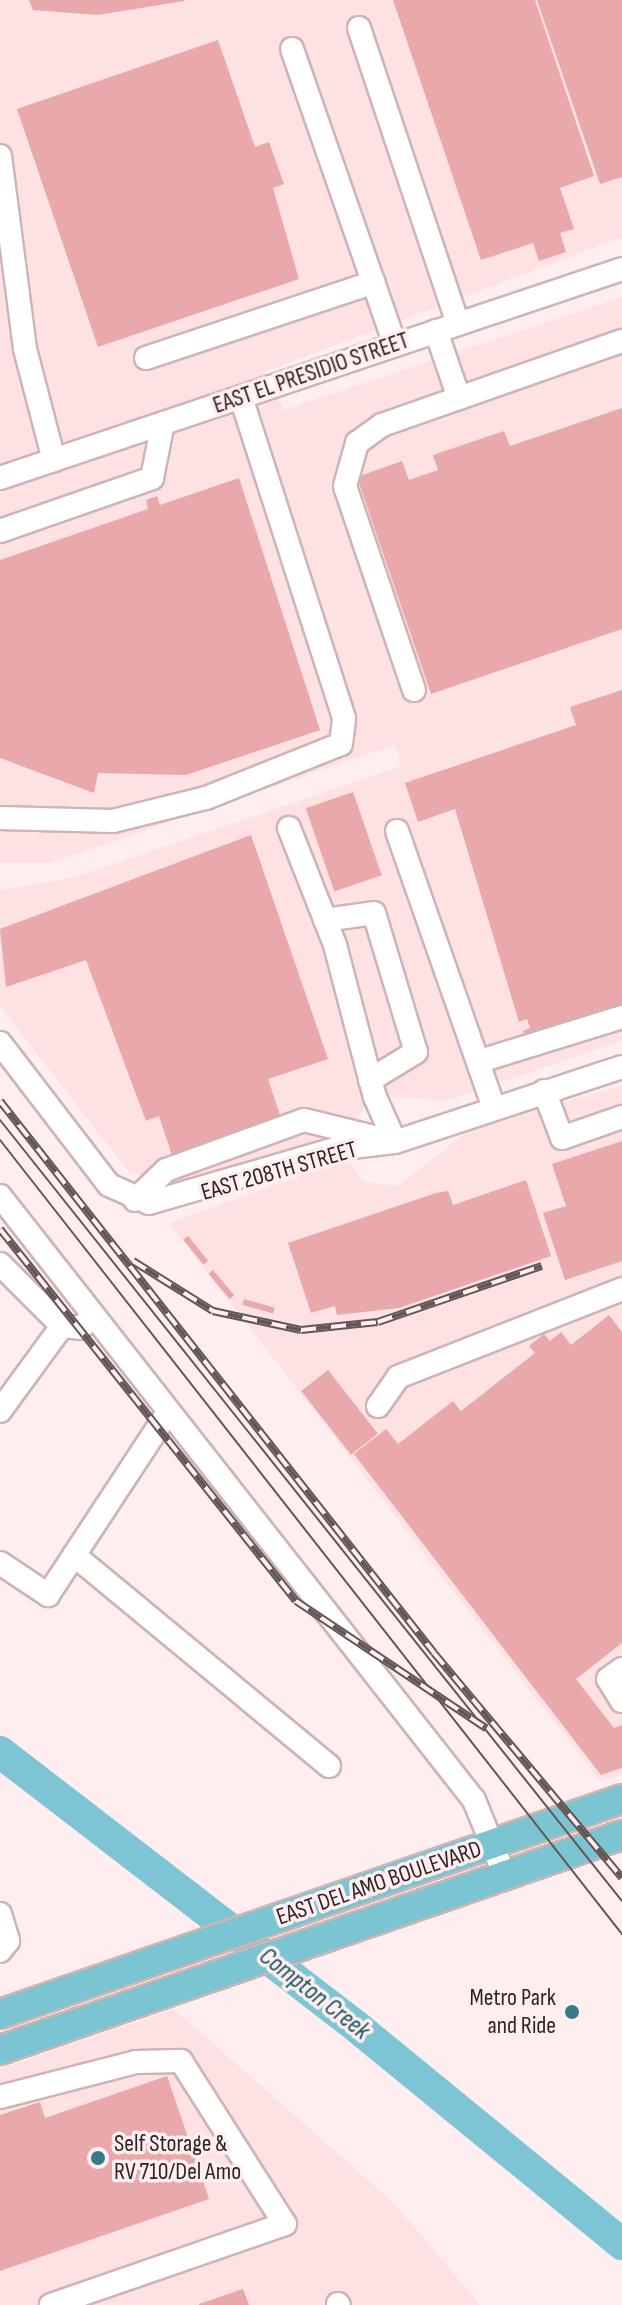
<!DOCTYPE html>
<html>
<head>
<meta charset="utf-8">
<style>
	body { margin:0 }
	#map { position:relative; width:622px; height:2305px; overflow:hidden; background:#ffeeef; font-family:"Sofia Sans Condensed",sans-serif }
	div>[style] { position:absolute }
	.built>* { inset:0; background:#fee1e2 }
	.river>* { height:32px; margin:-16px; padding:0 16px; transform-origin:16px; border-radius:16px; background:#7dc5d5 }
	.building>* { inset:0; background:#e8a8ac; transform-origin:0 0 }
	.roads { filter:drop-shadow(2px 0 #ceb4b5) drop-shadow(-2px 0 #ceb4b5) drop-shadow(0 2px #ceb4b5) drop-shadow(0 -2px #ceb4b5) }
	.minor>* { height:22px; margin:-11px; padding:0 11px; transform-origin:11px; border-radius:11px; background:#fff }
	.major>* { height:28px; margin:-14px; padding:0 14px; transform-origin:14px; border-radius:14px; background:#7bc5d2 }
	.tram>* { height:2px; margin:-1px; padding:0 1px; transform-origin:1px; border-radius:1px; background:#625656 }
	.rail>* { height:8px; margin-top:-4px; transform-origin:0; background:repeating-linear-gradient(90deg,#ffeeef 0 15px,#625656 0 30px); box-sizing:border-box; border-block:2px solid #625656 }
	.dots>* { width:22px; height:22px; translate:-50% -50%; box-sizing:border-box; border:4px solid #ffeeef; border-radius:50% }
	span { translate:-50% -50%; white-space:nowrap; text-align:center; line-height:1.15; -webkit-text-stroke:7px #ffeeef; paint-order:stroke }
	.street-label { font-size:24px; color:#2e2424 }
	.poi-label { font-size:24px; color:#2e2424 }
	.right { translate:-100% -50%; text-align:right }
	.left { translate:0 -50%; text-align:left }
	.water-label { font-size:26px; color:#185661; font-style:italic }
</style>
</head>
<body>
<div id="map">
	<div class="built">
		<div style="clip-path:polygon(0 0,622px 0,622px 237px,264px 372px,284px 410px,622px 297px,622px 1041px,445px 1101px,390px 1096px,366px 1105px,346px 1136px,182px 1191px,129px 1172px,0 1006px,0 890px,72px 878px,402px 766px,394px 745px,50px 863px,0 863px)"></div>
		<div style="clip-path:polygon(622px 1086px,622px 1775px,600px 1781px,169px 1223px,347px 1159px,363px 1182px,398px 1186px,476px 1125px)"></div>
		<div style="clip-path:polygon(174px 2009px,395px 2204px,480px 2305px,0 2305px,0 2069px)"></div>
	</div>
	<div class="river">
		<div style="left:0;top:1752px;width:451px;rotate:37.6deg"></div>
		<div style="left:357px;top:2027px;width:343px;rotate:39.3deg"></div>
	</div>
	<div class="building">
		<div style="clip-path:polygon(29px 0,184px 0,184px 1px,98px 15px,33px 10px)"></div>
		<div style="clip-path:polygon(393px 0,535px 0,594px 176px,560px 188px,574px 229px,560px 233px,566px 252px,539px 261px,533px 243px,481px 260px)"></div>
		<div style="clip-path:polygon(537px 0,622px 0,622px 177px,600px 184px)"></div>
		<div style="clip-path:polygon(218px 40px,255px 147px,269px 142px,284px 184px,273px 188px,299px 279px,98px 347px,17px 109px)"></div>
		<div style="clip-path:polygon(622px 408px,622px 629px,431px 694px,357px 477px,402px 461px,409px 480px,438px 470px,433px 455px,504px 431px,510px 446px)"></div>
		<div style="clip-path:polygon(239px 478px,320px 730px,186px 775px,98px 773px,94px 793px,0 758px,0 560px,148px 509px,146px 500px,157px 496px,160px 505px)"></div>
		<div style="clip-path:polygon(622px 690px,622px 1007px,526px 1041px,523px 1031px,530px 1028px,527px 1019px,519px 1022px,455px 809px,418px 822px,405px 783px,576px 725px,570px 707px)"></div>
		<div style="left:353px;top:792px;width:88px;height:50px;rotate:71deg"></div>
		<div style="clip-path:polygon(251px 835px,328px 1059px,268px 1079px,281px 1118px,220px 1146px,218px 1139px,172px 1155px,159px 1116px,146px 1121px,86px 960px,6px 987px,0 929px)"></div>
		<div style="clip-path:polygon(622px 1141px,622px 1261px,565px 1280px,543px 1213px,566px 1206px,552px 1164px)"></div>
		<div style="clip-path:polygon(526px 1180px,551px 1256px,399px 1308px,337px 1315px,335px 1306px,311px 1313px,288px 1243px,436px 1193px,448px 1191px,453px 1205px)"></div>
		<div style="left:188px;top:1236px;width:32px;height:6px;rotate:51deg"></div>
		<div style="left:213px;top:1270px;width:33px;height:6px;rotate:50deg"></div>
		<div style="left:244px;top:1299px;width:32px;height:6px;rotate:16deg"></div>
		<div style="clip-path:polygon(609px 1315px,622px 1332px,622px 1643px,576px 1679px,614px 1728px,622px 1725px,622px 1768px,601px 1775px,354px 1454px,386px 1429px,398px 1444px,453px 1401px,461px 1411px,535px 1353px,529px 1346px,544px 1334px,550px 1341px,561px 1332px,571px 1345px)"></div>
		<div style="left:328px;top:1370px;width:81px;height:34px;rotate:52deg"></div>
		<div style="clip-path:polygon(167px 2076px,209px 2199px,0 2271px,0 2115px,40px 2102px,45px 2118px)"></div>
		<div style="clip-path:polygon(243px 2289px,249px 2305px,199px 2305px,199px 2304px)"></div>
	</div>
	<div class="roads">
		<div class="minor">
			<div style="left:359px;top:28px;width:312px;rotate:71.5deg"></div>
			<div style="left:292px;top:49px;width:313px;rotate:70.8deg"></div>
			<div style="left:0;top:156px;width:195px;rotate:82.6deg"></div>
			<div style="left:25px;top:349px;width:115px;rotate:75.4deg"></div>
			<div style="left:436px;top:331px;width:71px;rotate:71.1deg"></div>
			<div style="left:146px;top:358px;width:240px;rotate:-18.4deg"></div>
			<div style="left:0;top:478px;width:656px;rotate:-18.57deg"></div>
			<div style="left:0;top:531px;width:161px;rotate:-19.2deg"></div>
			<div style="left:152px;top:478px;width:56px;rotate:-78.7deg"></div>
			<div style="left:414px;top:690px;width:215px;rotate:-108.7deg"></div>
			<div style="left:345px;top:486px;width:45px;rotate:-74.4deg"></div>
			<div style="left:357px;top:443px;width:31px;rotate:-36deg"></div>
			<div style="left:382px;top:425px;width:254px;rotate:-19.3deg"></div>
			<div style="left:0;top:818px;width:113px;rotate:1.5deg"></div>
			<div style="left:113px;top:821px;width:96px;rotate:-13.9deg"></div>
			<div style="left:206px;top:798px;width:145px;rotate:-21.8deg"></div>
			<div style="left:341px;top:744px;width:26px;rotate:-83deg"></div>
			<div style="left:344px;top:718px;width:337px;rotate:-107.8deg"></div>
			<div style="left:289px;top:828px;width:126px;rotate:68.5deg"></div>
			<div style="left:335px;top:945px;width:157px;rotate:75.3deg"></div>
			<div style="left:375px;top:1097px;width:49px;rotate:66deg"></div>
			<div style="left:397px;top:831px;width:293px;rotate:70.7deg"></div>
			<div style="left:325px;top:920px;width:49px;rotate:-8.1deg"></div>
			<div style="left:374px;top:913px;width:145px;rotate:73.2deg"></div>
			<div style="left:416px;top:1052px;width:54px;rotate:148.7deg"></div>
			<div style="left:0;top:1043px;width:179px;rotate:52.5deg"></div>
			<div style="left:109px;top:1185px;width:44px;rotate:24.2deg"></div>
			<div style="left:149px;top:1203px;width:194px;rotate:-16.2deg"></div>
			<div style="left:335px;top:1149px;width:60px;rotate:-6.7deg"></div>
			<div style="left:395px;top:1142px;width:239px;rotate:-18.3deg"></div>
			<div style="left:480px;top:1061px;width:149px;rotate:-17.2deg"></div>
			<div style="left:544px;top:1091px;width:50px;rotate:69deg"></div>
			<div style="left:562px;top:1138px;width:64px;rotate:-19.3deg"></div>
			<div style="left:0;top:1196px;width:768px;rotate:51.88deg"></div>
			<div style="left:474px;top:1800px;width:82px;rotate:67.8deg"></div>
			<div style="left:135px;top:1200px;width:43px;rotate:-44.1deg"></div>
			<div style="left:166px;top:1170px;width:147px;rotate:-19.9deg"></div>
			<div style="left:304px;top:1120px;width:76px;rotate:13.7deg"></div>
			<div style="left:0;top:1264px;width:88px;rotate:45deg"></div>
			<div style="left:62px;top:1326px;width:18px;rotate:6deg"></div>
			<div style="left:80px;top:1328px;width:16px;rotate:-40deg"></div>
			<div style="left:378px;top:1406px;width:35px;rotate:-55deg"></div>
			<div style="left:398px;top:1377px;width:241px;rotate:-21.4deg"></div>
			<div style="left:0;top:1411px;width:105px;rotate:-53.9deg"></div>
			<div style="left:74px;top:1555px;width:331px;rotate:39.6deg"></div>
			<div style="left:0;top:1563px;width:58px;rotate:33.7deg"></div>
			<div style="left:48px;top:1595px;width:219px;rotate:-56.7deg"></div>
			<div style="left:622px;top:1669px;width:17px;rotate:144deg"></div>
			<div style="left:608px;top:1679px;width:26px;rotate:58deg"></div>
			<div style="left:0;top:1914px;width:28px;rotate:73deg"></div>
			<div style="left:8px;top:1941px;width:13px;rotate:129deg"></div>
			<div style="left:0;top:2097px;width:140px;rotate:-14.4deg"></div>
			<div style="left:136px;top:2062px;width:45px;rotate:-1.3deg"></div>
			<div style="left:181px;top:2061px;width:193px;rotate:57.5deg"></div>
			<div style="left:285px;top:2224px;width:248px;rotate:160.9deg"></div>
			<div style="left:338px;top:2304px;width:1px;rotate:45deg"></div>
		</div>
		<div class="major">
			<div style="left:0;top:2014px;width:658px;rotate:-19.07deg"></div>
			<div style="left:0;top:2050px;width:658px;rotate:-19.07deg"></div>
		</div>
	</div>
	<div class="tram">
		<div style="left:0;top:1120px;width:998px;rotate:51.47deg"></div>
		<div style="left:0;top:1140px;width:1009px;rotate:51.93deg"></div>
	</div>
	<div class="rail">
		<div style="left:0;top:1101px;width:702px;rotate:51.82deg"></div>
		<div style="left:434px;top:1653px;width:293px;rotate:50.1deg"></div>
		<div style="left:0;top:1229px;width:475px;rotate:51.5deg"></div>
		<div style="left:296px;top:1601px;width:229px;rotate:33.8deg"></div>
		<div style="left:133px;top:1261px;width:94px;rotate:32deg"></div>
		<div style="left:213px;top:1311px;width:90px;rotate:12.2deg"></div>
		<div style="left:301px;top:1330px;width:77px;rotate:-5.9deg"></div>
		<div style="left:378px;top:1322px;width:173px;rotate:-18.9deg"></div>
	</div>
	<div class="dots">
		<div style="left:572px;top:2012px;background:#367b89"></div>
		<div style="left:98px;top:2158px;background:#367b89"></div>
	</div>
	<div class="street-label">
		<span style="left:311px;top:373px;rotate:-19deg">EAST EL PRESIDIO STREET</span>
		<span style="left:279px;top:1171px;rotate:-16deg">EAST 208TH STREET</span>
		<span style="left:379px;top:1883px;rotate:-19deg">EAST DEL AMO BOULEVARD</span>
	</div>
	<div class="poi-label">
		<span class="right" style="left:556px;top:2012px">Metro Park<br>and Ride</span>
		<span class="left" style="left:114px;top:2158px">Self Storage &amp;<br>RV 710/Del Amo</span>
	</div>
	<div class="water-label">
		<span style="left:314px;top:1994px;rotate:38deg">Compton Creek</span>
	</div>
</div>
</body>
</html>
